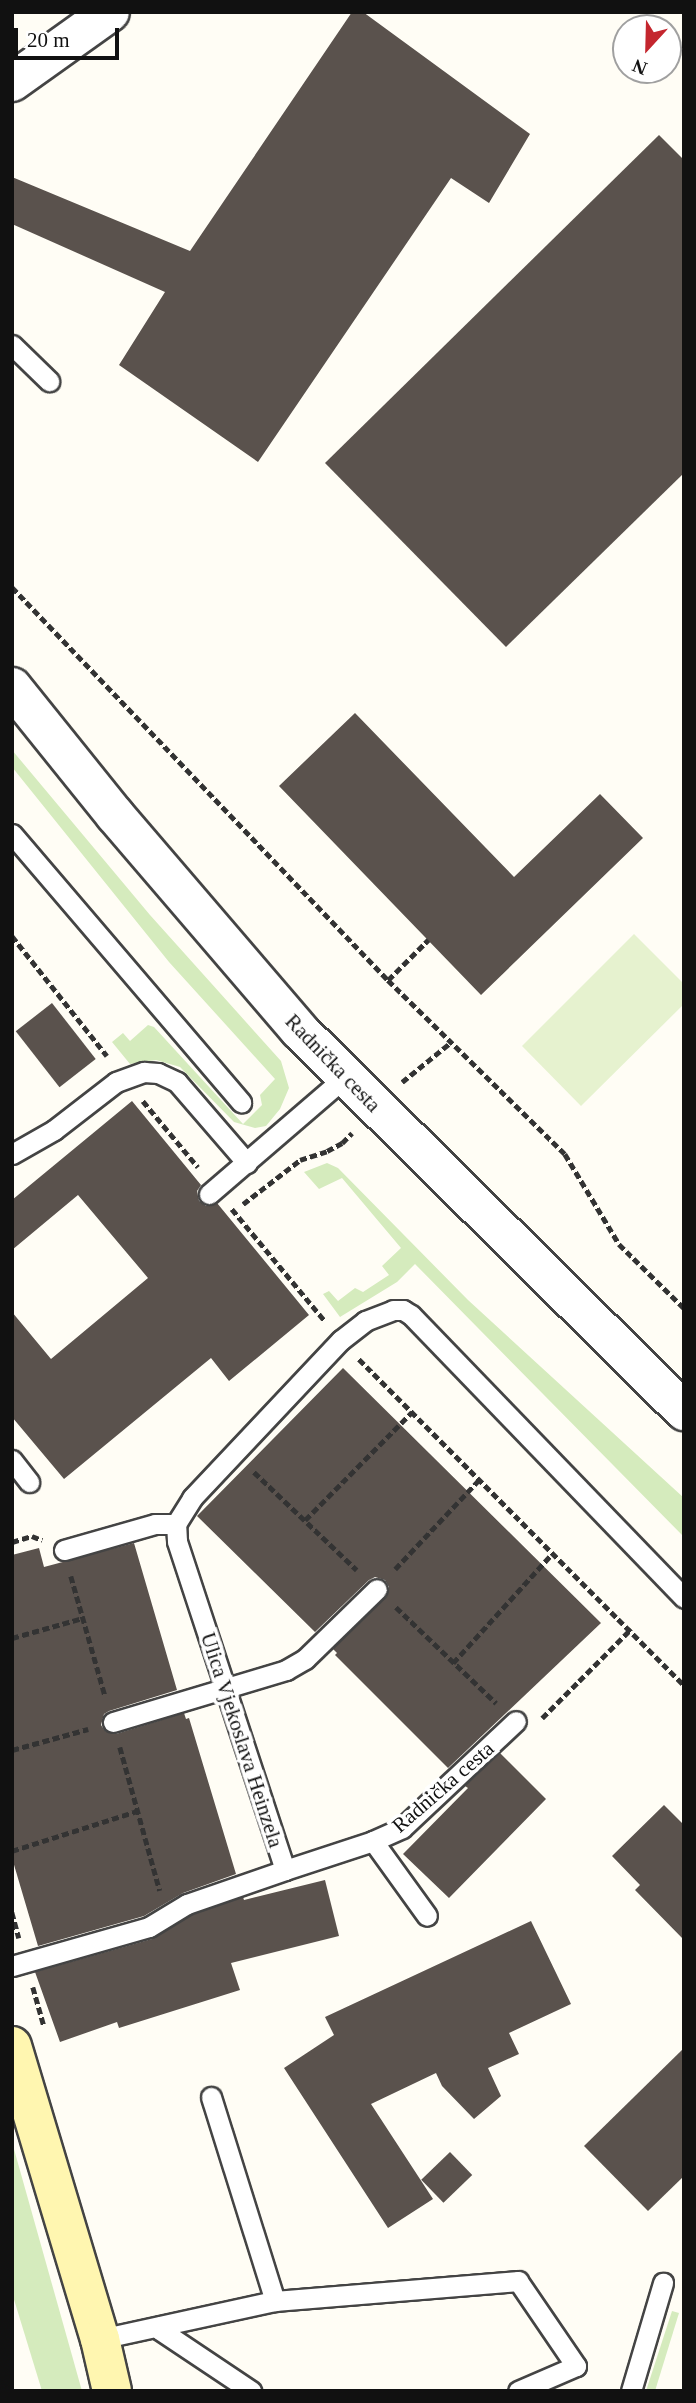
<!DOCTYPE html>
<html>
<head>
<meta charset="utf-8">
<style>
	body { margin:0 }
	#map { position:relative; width:696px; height:2403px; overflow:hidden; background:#fffdf5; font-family:Georgia,serif }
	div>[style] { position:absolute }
	.green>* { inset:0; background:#d5ebbd }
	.pitch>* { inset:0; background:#e6f2cf }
	.building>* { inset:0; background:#5a524d; transform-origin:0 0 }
	.path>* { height:4.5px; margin-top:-2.25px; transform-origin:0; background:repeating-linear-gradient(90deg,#333 0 7px,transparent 0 10.5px) }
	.roads { filter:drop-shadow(2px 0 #444) drop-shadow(-2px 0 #444) drop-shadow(0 2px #444) drop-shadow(0 -2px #444) }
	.service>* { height:19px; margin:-9.5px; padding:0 9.5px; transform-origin:9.5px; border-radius:9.5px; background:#fff }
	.minor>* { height:38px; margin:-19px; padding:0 19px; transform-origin:19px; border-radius:19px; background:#fff }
	.tertiary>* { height:38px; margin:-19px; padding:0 19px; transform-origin:19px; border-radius:19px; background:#fff }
	.secondary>* { height:38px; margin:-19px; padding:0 19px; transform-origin:19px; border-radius:19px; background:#fff6b0 }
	span { translate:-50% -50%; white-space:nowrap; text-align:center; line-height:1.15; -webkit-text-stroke:7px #fff; paint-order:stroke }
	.street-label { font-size:21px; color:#111 }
	.frame { position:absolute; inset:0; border:14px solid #111; pointer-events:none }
	.north { position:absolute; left:612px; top:14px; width:70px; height:70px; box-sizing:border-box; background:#fff; border:2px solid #a0a0a0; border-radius:50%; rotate:202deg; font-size:19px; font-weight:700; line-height:28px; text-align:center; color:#111 }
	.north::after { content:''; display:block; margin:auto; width:24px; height:32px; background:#c4262e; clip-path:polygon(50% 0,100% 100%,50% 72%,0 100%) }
	.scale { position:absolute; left:14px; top:28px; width:105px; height:32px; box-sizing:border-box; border:4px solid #111; border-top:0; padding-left:9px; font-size:21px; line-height:24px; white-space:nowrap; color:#111; -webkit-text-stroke:5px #fff; paint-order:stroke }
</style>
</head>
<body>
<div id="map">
	<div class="green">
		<div style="clip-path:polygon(12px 750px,150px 915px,281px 1061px,289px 1088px,280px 1109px,266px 1126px,255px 1128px,234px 1122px,180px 1067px,156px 1060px,130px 1064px,112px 1042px,123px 1033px,130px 1041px,148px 1025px,154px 1027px,243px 1124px,262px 1105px,260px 1095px,275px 1079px,169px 962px,12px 767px)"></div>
		<div style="clip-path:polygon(327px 1163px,338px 1168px,468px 1300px,684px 1498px,684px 1537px,415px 1264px,397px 1282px,340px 1317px,323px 1294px,329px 1291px,338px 1301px,355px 1288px,363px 1292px,389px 1275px,382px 1266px,401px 1248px,342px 1178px,319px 1189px,304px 1172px)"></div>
		<div style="clip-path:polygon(12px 2142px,82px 2391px,42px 2391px,12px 2293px)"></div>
		<div style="clip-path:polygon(672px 2311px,679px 2313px,655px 2391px,646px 2391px)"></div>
	</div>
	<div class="pitch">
		<div style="clip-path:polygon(634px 934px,684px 984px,684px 1004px,581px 1106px,522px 1046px)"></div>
	</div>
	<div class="building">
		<div style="clip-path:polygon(352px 12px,363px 12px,530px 134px,489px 203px,451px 178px,258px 462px,119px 365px,165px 292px,12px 224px,12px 177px,190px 251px)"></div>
		<div style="clip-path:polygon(659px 135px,684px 160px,684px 473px,506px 647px,325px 463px)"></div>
		<div style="clip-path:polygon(355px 713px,514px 877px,600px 794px,643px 838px,481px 995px,279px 786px)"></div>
		<div style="left:52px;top:1003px;width:71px;height:46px;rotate:52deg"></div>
		<div style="clip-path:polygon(132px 1101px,201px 1185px,197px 1191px,199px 1201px,206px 1206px,217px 1203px,309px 1315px,229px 1381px,211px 1358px,64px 1479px,12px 1417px,12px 1312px,51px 1359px,148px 1278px,78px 1195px,12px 1250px,12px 1200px)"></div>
		<div style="clip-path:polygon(343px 1368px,601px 1623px,448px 1768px,335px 1655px,337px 1653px,333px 1649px,386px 1597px,389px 1587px,385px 1580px,375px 1577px,369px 1580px,315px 1632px,197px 1516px)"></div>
		<div style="clip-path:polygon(134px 1543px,177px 1690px,109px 1711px,104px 1714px,101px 1725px,105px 1731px,116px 1734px,184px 1713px,186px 1719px,189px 1718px,236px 1874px,183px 1893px,144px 1916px,38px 1946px,12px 1858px,12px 1555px,39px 1548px,44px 1567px)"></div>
		<div style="clip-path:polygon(500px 1753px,546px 1799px,449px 1898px,403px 1854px,468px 1788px,465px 1786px)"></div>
		<div style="clip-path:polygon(664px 1805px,684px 1825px,684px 1940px,635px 1890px,640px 1885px,612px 1856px)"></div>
		<div style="clip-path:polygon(325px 1880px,339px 1936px,231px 1963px,240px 1990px,119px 2028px,117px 2022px,60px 2042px,35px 1972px,152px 1939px,192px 1915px,243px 1897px,244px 1900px)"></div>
		<div style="clip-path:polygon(531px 1921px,571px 2004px,509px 2033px,519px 2054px,488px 2068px,501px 2096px,474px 2119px,442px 2086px,436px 2073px,371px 2104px,433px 2199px,388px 2228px,284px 2068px,334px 2035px,325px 2017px)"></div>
		<div style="clip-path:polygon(684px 2048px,684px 2176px,648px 2211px,584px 2146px)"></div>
		<div style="left:450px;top:2152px;width:32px;height:40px;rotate:46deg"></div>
	</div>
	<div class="path">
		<div style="left:12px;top:587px;width:544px;rotate:46.27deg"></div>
		<div style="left:388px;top:980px;width:248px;rotate:44.5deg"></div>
		<div style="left:565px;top:1154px;width:105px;rotate:59deg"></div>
		<div style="left:619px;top:1244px;width:91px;rotate:44.6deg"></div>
		<div style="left:12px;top:936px;width:153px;rotate:51.6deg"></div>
		<div style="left:388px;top:980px;width:57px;rotate:-45deg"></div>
		<div style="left:402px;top:1082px;width:62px;rotate:-39.1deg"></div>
		<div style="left:143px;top:1101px;width:86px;rotate:50.2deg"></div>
		<div style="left:243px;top:1204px;width:72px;rotate:-37.7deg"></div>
		<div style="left:300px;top:1160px;width:28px;rotate:-18deg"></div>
		<div style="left:327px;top:1151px;width:17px;rotate:-28deg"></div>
		<div style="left:342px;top:1143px;width:14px;rotate:-45deg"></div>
		<div style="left:232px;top:1209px;width:146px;rotate:50.3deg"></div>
		<div style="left:359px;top:1359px;width:460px;rotate:45.1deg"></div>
		<div style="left:254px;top:1472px;width:142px;rotate:43.6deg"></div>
		<div style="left:305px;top:1520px;width:152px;rotate:-45.3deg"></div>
		<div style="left:12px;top:1542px;width:21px;rotate:-17deg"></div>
		<div style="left:32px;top:1536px;width:11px;rotate:22deg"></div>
		<div style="left:395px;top:1569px;width:122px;rotate:-46.7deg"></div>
		<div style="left:71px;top:1576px;width:124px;rotate:74.1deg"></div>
		<div style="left:396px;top:1607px;width:139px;rotate:43.8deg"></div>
		<div style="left:12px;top:1638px;width:74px;rotate:-15.7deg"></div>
		<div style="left:453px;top:1663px;width:147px;rotate:-47.8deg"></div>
		<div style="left:542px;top:1718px;width:126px;rotate:-45deg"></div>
		<div style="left:120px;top:1747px;width:149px;rotate:74.5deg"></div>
		<div style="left:12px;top:1750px;width:79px;rotate:-15.4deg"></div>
		<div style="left:12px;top:1851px;width:131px;rotate:-17.7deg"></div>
		<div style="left:12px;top:1912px;width:27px;rotate:75deg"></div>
		<div style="left:33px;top:1987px;width:41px;rotate:74.2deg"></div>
	</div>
	<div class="roads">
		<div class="service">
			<div style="left:12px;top:345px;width:52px;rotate:44.2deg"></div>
			<div style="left:12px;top:834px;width:353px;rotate:49.5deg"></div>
			<div style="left:12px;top:1154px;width:48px;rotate:-29.7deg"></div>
			<div style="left:54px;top:1130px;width:78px;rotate:-37.7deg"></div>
			<div style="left:116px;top:1082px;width:30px;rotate:-20deg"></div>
			<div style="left:144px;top:1072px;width:14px;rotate:4deg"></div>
			<div style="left:158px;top:1073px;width:21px;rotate:25deg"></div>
			<div style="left:177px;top:1082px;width:107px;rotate:49.2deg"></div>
			<div style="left:209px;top:1194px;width:178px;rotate:-40.7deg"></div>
			<div style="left:12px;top:1460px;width:28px;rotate:52deg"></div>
			<div style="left:64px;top:1550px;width:95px;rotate:-15.9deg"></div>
			<div style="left:155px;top:1524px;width:21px"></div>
			<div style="left:113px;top:1722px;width:181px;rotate:-16.7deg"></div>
			<div style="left:286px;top:1670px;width:22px;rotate:-30deg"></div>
			<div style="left:305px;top:1659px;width:100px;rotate:-44.2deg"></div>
			<div style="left:373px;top:1841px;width:92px;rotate:54.2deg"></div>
			<div style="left:285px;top:1870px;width:93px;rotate:-18.2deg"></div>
			<div style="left:373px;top:1841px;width:32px;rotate:-24deg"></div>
			<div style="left:402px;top:1828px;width:156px;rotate:-43.2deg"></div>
			<div style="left:12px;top:1966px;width:142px;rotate:-15.9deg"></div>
			<div style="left:149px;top:1927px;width:44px;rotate:-31.2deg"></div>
			<div style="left:187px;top:1904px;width:104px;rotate:-19.1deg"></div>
			<div style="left:285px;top:1870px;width:346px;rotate:-108.2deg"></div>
			<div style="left:177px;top:1541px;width:17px;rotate:-93deg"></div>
			<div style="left:176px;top:1524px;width:31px;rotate:-58deg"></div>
			<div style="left:192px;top:1498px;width:217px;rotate:-46.7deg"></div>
			<div style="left:341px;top:1340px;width:31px;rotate:-38deg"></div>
			<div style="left:365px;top:1321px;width:30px;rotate:-21deg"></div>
			<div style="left:393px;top:1310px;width:10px"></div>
			<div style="left:403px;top:1310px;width:9px;rotate:32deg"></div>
			<div style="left:411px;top:1315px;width:393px;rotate:46deg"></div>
			<div style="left:211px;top:2097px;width:214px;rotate:72.6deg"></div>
			<div style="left:161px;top:2326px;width:4px;rotate:104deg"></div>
			<div style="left:160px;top:2330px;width:110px;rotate:33.8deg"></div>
			<div style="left:100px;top:2339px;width:179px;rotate:-12.3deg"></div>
			<div style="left:275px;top:2301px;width:244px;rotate:-4.7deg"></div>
			<div style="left:518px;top:2281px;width:103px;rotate:55.7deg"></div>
			<div style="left:576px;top:2366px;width:63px;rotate:156.7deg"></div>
			<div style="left:631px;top:2391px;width:113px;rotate:-73.5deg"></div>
		</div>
		<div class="minor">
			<div style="left:12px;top:82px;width:120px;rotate:-35.5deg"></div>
		</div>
		<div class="tertiary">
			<div style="left:12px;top:687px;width:164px;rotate:51.2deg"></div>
			<div style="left:115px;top:815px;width:283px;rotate:49.4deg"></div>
			<div style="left:299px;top:1030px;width:542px;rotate:44.7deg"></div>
		</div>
		<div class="secondary">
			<div style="left:12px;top:2046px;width:306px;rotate:73.3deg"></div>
			<div style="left:100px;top:2339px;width:53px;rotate:77deg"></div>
		</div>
	</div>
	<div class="street-label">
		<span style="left:333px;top:1063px;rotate:46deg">Radnička cesta</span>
		<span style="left:242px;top:1740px;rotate:72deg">Ulica Vjekoslava Heinzela</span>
		<span style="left:443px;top:1787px;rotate:-41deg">Radnička cesta</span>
	</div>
	<div class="frame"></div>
	<div class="north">N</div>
	<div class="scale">20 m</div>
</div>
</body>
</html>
